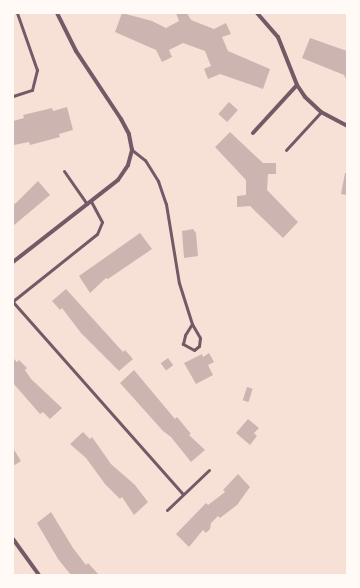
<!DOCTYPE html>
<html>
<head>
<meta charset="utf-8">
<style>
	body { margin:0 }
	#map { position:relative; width:360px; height:588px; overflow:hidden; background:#f7e1d7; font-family:Helvetica,sans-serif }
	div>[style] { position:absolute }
	.building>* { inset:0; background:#ccb4b1; transform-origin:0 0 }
	.service>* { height:3px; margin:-1.5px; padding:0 1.5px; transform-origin:1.5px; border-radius:1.5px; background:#755966 }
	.minor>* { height:4px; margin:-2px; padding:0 2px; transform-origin:2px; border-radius:2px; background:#755966 }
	span { translate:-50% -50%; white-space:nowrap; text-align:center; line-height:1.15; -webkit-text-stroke:4px #fffaf5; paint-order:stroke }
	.frame { position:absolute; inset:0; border:14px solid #fffaf5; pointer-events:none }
</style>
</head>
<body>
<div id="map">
	<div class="building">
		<div style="clip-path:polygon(122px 13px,152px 21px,166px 28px,179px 21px,176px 13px,187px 13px,191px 20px,214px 29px,226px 23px,231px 34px,222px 37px,228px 51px,270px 69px,263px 89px,220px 74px,208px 79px,204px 69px,211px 66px,205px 51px,183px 43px,169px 50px,172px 57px,162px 62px,156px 50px,115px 32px)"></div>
		<div style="clip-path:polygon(310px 38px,347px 51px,347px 81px,344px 75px,302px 58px)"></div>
		<div style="left:229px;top:102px;width:12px;height:16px;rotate:42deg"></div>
		<div style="clip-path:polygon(67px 107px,73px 130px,59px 134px,60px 137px,30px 145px,29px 142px,14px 145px,13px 149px,13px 121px,24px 118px,23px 115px,52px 108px,53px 111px)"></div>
		<div style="clip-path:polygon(230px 132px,263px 163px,276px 163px,276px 174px,268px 174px,267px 190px,298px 222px,283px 238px,250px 206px,237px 207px,237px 196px,246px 195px,246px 180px,215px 147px)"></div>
		<div style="clip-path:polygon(345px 173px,347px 173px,347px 195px,341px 194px)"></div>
		<div style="clip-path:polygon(38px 181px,50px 195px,13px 226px,13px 202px,15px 204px)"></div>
		<div style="clip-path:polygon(193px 229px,196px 233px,198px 256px,184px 258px,182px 231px)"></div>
		<div style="clip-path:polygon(140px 233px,152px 249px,108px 279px,106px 278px,90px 293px,79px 276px)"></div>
		<div style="clip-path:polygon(66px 289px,123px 352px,125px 350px,133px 359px,119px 371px,81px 333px,62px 308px,60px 310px,52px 301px)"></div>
		<div style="clip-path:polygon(209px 353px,214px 362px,208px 365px,213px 375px,196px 384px,184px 363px,202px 354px,203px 357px)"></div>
		<div style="clip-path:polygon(13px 358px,17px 362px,19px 360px,27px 368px,25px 370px,31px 379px,62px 408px,50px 419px,43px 412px,40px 414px,13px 383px)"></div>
		<div style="left:168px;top:358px;width:9px;height:9px;rotate:54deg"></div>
		<div style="clip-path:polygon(134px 370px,175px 419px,177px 417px,191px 434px,189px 435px,205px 450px,191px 462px,171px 437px,163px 431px,120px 383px)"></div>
		<div style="left:247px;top:387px;width:6px;height:14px;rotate:18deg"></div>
		<div style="clip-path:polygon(248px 419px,259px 428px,254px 433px,257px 436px,250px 445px,236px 433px)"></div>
		<div style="clip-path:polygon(83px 432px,90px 439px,92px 437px,111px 464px,135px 485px,148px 502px,134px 515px,122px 497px,120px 499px,105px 484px,86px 458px,70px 444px)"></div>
		<div style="clip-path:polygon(13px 448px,21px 461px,13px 466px)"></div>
		<div style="clip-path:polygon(238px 474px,250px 487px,237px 505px,220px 518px,218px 516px,211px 523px,210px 529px,206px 533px,203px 530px,189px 547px,176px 534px,206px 503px,208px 505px,225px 492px,223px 490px)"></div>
		<div style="clip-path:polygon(51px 512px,73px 548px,86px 565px,88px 563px,99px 575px,71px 575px,58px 559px,37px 523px)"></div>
	</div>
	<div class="service">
		<div style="left:13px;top:96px;width:20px;rotate:-18deg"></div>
		<div style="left:32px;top:90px;width:21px;rotate:-76deg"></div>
		<div style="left:37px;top:70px;width:60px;rotate:-109.3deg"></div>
		<div style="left:132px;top:150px;width:16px;rotate:38deg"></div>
		<div style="left:145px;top:160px;width:25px;rotate:58deg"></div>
		<div style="left:158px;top:181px;width:24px;rotate:71deg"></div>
		<div style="left:166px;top:204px;width:80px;rotate:80.7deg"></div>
		<div style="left:179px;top:283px;width:43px;rotate:72.4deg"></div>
		<div style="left:192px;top:324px;width:16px;rotate:60deg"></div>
		<div style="left:200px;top:338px;width:8px;rotate:97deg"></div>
		<div style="left:199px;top:346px;width:6px;rotate:141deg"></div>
		<div style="left:194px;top:350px;width:13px;rotate:-151deg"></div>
		<div style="left:183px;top:344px;width:9px;rotate:-77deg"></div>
		<div style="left:185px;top:335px;width:13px;rotate:-58deg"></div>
		<div style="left:286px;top:150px;width:52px;rotate:-47.4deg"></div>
		<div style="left:64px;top:171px;width:40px;rotate:55.1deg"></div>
		<div style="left:13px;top:301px;width:107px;rotate:-38.6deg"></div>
		<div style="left:97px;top:234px;width:13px;rotate:-67deg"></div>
		<div style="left:102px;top:222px;width:24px;rotate:-118deg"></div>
		<div style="left:13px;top:302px;width:256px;rotate:48.5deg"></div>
		<div style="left:167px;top:510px;width:58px;rotate:-43.6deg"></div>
	</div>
	<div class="minor">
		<div style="left:257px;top:13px;width:32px;rotate:49deg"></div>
		<div style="left:278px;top:37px;width:52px;rotate:68.4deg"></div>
		<div style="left:297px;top:85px;width:14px;rotate:56deg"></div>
		<div style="left:305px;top:97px;width:22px;rotate:43deg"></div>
		<div style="left:321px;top:112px;width:30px;rotate:28deg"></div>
		<div style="left:253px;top:133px;width:65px;rotate:-47.5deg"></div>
		<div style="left:13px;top:262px;width:133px;rotate:-38deg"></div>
		<div style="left:118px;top:180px;width:18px;rotate:-56deg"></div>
		<div style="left:128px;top:165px;width:16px;rotate:-75deg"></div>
		<div style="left:132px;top:150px;width:16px;rotate:-101deg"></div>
		<div style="left:129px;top:134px;width:17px;rotate:-118deg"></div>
		<div style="left:121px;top:119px;width:82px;rotate:-123.5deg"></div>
		<div style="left:76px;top:51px;width:42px;rotate:-116.6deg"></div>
		<div style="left:13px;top:539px;width:44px;rotate:54.2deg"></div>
	</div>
	<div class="frame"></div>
</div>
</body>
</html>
